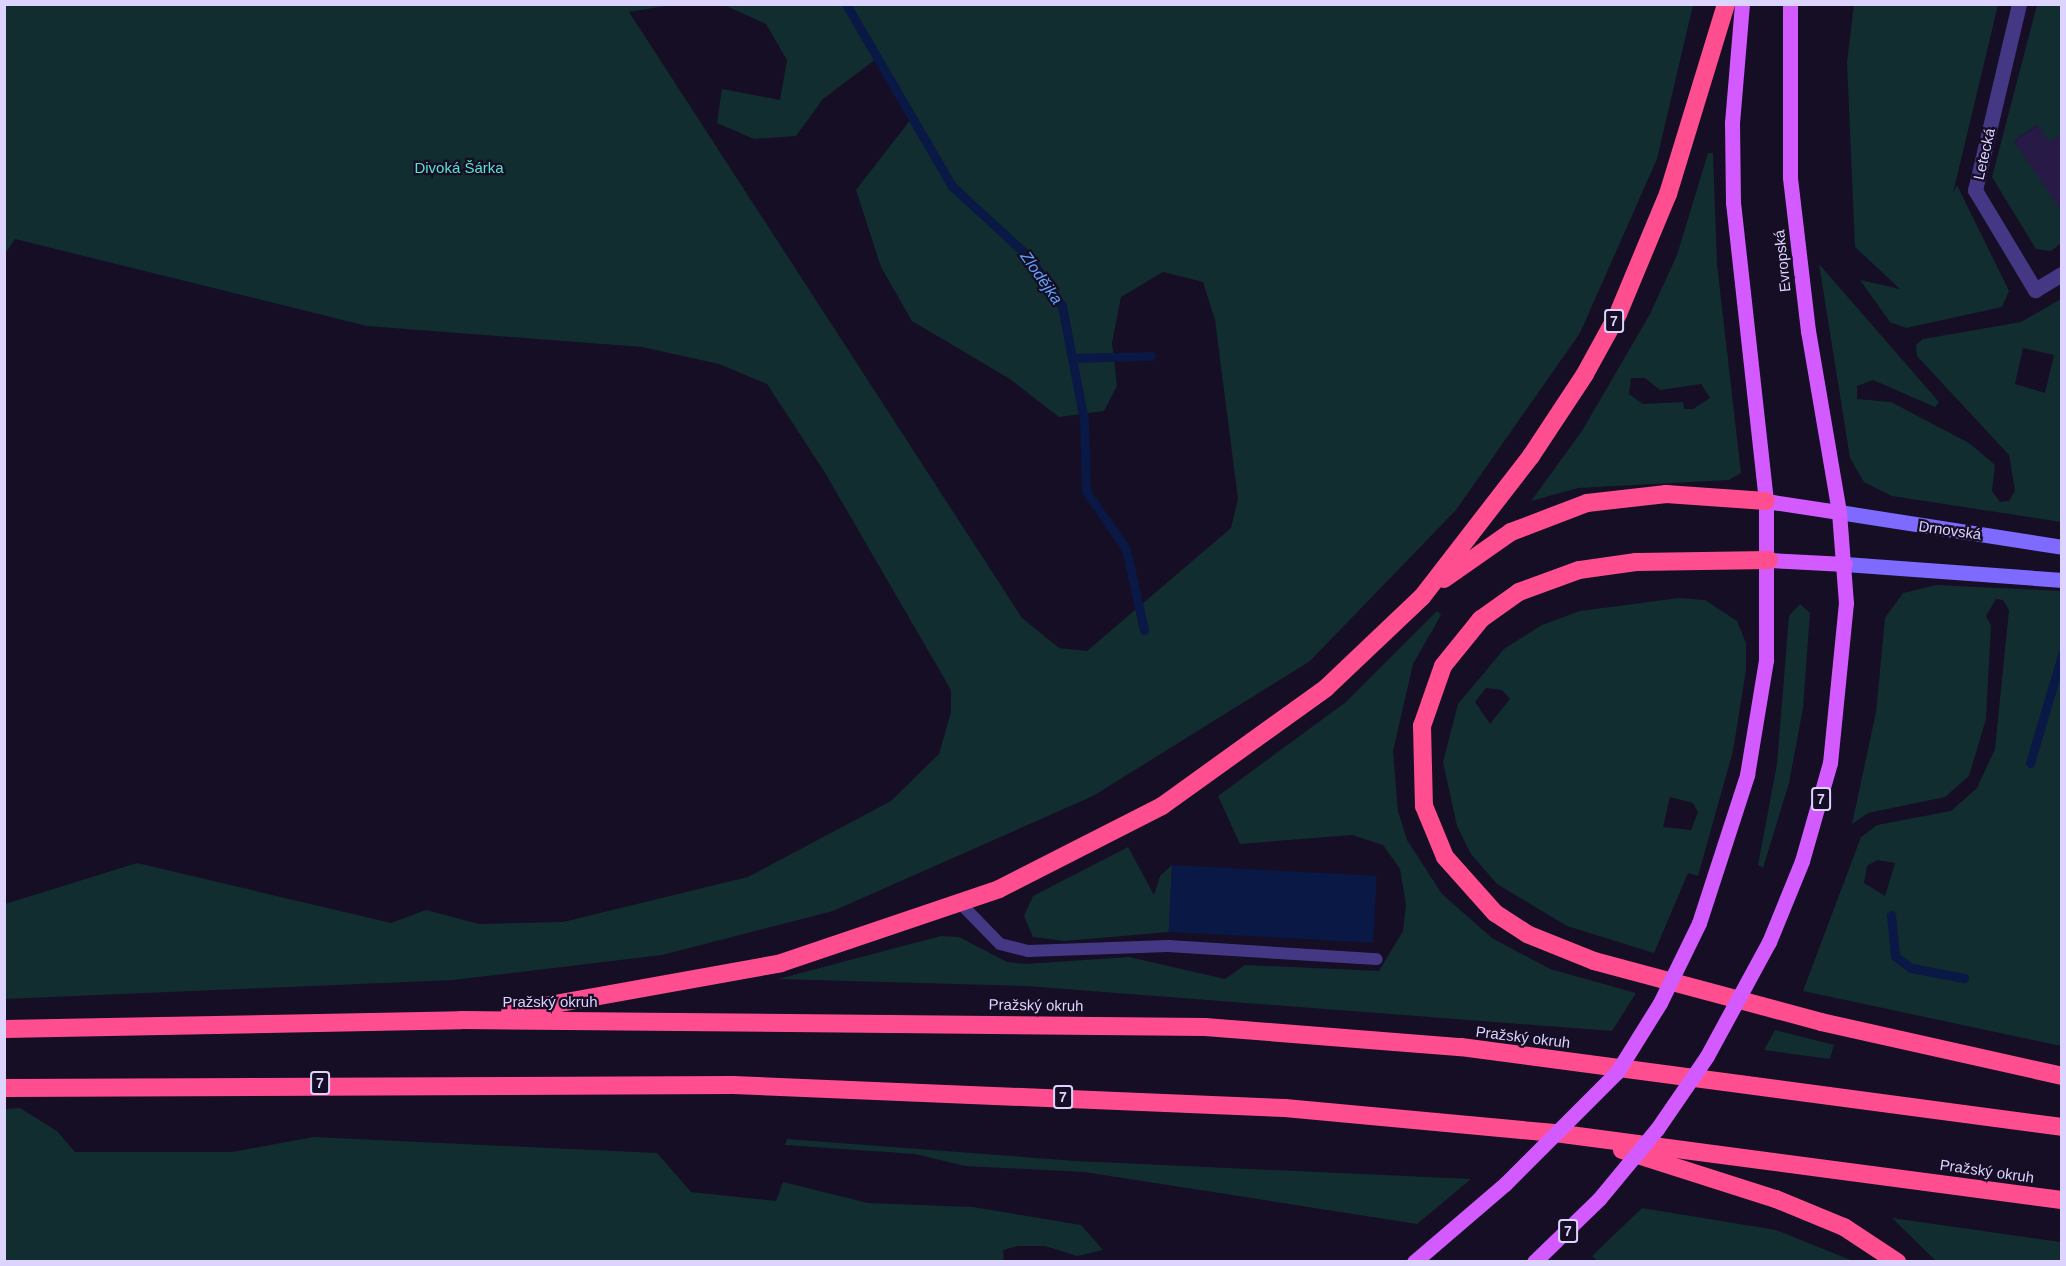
<!DOCTYPE html>
<html>
<head>
<meta charset="utf-8">
<style>
	body { margin:0 }
	#map { position:relative; width:2066px; height:1266px; overflow:hidden; background:#150e25; font-family:Helvetica,sans-serif }
	div>[style] { position:absolute }
	.green>* { inset:0; background:#112d2f }
	.water>* { inset:0; background:#091844; transform-origin:0 0 }
	.stream>* { height:9px; margin:-4.5px; padding:0 4.5px; transform-origin:4.5px; border-radius:4.5px; background:#091844 }
	.building>* { inset:0; background:#281a47 }
	.lane>* { height:12px; margin:-6px; padding:0 6px; transform-origin:6px; border-radius:6px; background:#443885 }
	.street>* { height:15px; margin:-7.5px; padding:0 7.5px; transform-origin:7.5px; border-radius:7.5px; background:#443885 }
	.secondary>* { height:15px; margin:-7.5px; padding:0 7.5px; transform-origin:7.5px; border-radius:7.5px; background:#7e6aff }
	.primary>* { height:15px; margin:-7.5px; padding:0 7.5px; transform-origin:7.5px; border-radius:7.5px; background:#d35aff }
	.highway>* { height:18px; margin:-9px; padding:0 9px; transform-origin:9px; border-radius:9px; background:#ff4e8f }
	.primary-bridge>* { height:15px; margin:-7.5px; padding:0 7.5px; transform-origin:7.5px; border-radius:7.5px; background:#d35aff }
	span { translate:-50% -50%; white-space:nowrap; text-align:center; line-height:1.15; -webkit-text-stroke:4.5px #150e25; paint-order:stroke }
	.shield-label span { padding:2px 4px; background:#150e25; border:2px solid; border-radius:4px; -webkit-text-stroke-width:0 }
	.shield-label { font-size:14px; color:#ddd3ff; font-weight:700 }
	.street-label { font-size:15px; color:#ddd3ff }
	.park-label { font-size:15px; color:#5ce2cf }
	.water-label { font-size:16px; color:#61a4ff; font-style:italic }
	.frame { position:absolute; inset:0; border:6px solid #ddd3ff; pointer-events:none }
</style>
</head>
<body>
<div id="map">
	<div class="green">
		<div style="clip-path:polygon(5px 4px,671px 5px,629px 12px,1022px 618px,1059px 648px,1087px 651px,1231px 528px,1238px 499px,1215px 320px,1203px 282px,1163px 272px,1121px 297px,1112px 343px,1117px 386px,1104px 411px,1059px 417px,1010px 379px,912px 321px,881px 267px,856px 190px,911px 119px,880px 56px,823px 99px,796px 136px,754px 139px,717px 123px,722px 89px,780px 100px,787px 60px,766px 24px,724px 5px,1693px 5px,1657px 159px,1580px 333px,1456px 510px,1310px 661px,1093px 796px,833px 911px,662px 955px,453px 980px,5px 999px,5px 904px,137px 863px,391px 923px,426px 910px,479px 924px,563px 922px,748px 877px,891px 801px,939px 754px,951px 712px,951px 690px,824px 471px,767px 384px,719px 364px,642px 347px,367px 326px,15px 239px,5px 254px)"></div>
		<div style="clip-path:polygon(1854px 5px,1998px 5px,1953px 193px,1957px 185px,2009px 291px,2002px 307px,1906px 328px,1890px 322px,1860px 280px,1900px 289px,1855px 247px,1847px 62px)"></div>
		<div style="clip-path:polygon(2037px 5px,2061px 5px,2061px 134px,2039px 149px,2043px 134px,2037px 125px,2014px 141px,2049px 191px,2061px 183px,2061px 243px,2051px 251px,2036px 249px,1992px 177px)"></div>
		<div style="clip-path:polygon(evenodd,1708px 153px,1713px 153px,1717px 264px,1741px 473px,1729px 480px,1578px 488px,1531px 501px,1582px 431px,1650px 314px,1677px 255px,1708px 153px,1631px 378px,1645px 378px,1660px 390px,1701px 384px,1710px 398px,1693px 409px,1684px 409px,1683px 402px,1643px 404px,1629px 394px,1631px 378px)"></div>
		<div style="clip-path:polygon(evenodd,1819px 264px,1939px 402px,1935px 407px,1873px 380px,1857px 386px,1857px 399px,1891px 402px,1969px 443px,1995px 465px,1992px 491px,2000px 502px,2009px 501px,2015px 491px,2009px 455px,1917px 356px,1916px 345px,1923px 339px,2021px 322px,2061px 299px,2061px 522px,1892px 496px,1864px 482px,1850px 458px,1819px 264px,2023px 348px,2054px 355px,2045px 393px,2015px 384px,2023px 348px)"></div>
		<div style="clip-path:polygon(evenodd,1936px 585px,2061px 591px,2061px 1046px,1803px 991px,1861px 837px,1877px 825px,1951px 811px,1977px 788px,1995px 749px,2009px 610px,2003px 600px,1996px 599px,1986px 616px,1991px 625px,1986px 719px,1969px 776px,1945px 797px,1868px 813px,1852px 824px,1876px 712px,1885px 618px,1903px 593px,1936px 585px,1877px 860px,1895px 863px,1885px 896px,1864px 883px,1867px 866px,1877px 860px)"></div>
		<div style="clip-path:polygon(evenodd,1679px 598px,1705px 600px,1737px 621px,1746px 643px,1746px 670px,1733px 751px,1698px 876px,1688px 873px,1654px 953px,1567px 926px,1497px 884px,1471px 854px,1457px 826px,1443px 762px,1458px 704px,1504px 649px,1542px 625px,1580px 611px,1679px 598px,1486px 688px,1502px 690px,1510px 699px,1490px 724px,1475px 702px,1486px 688px,1679px 598px,1670px 797px,1693px 803px,1698px 812px,1691px 830px,1663px 827px,1670px 797px)"></div>
		<div style="clip-path:polygon(1800px 604px,1810px 613px,1803px 708px,1789px 783px,1763px 868px,1758px 865px,1777px 764px,1789px 616px)"></div>
		<div style="clip-path:polygon(1437px 611px,1441px 615px,1413px 664px,1393px 751px,1398px 811px,1407px 840px,1442px 894px,1492px 938px,1550px 969px,1636px 993px,1612px 1031px,1026px 986px,778px 979px,941px 936px,959px 937px,1007px 962px,1025px 964px,1129px 957px,1225px 979px,1245px 965px,1379px 971px,1403px 931px,1406px 905px,1400px 869px,1383px 845px,1352px 835px,1240px 844px,1218px 796px,1346px 702px)"></div>
		<div style="clip-path:polygon(1128px 847px,1154px 895px,1160px 876px,1172px 865px,1169px 932px,1065px 941px,1033px 937px,1024px 916px,1033px 896px)"></div>
		<div style="clip-path:polygon(1775px 1030px,1834px 1045px,1830px 1059px,1764px 1050px)"></div>
		<div style="clip-path:polygon(20px 1108px,57px 1131px,75px 1152px,232px 1152px,314px 1137px,657px 1153px,691px 1192px,776px 1201px,783px 1182px,868px 1203px,973px 1207px,1081px 1225px,1103px 1250px,1077px 1256px,1045px 1246px,1018px 1246px,1003px 1250px,1004px 1262px,5px 1261px,5px 1109px)"></div>
		<div style="clip-path:polygon(787px 1139px,1076px 1161px,1471px 1179px,1417px 1224px,1084px 1172px,965px 1166px,915px 1154px,785px 1145px)"></div>
		<div style="clip-path:polygon(1642px 1208px,1776px 1230px,1853px 1261px,1597px 1261px,1592px 1256px)"></div>
		<div style="clip-path:polygon(1892px 1218px,2061px 1242px,2061px 1261px,1936px 1261px)"></div>
	</div>
	<div class="water">
		<div style="left:1172px;top:865px;width:205px;height:67px;rotate:3deg"></div>
	</div>
	<div class="stream">
		<div style="left:846px;top:4px;width:211px;rotate:59.8deg"></div>
		<div style="left:952px;top:186px;width:106px;rotate:42.7deg"></div>
		<div style="left:1030px;top:258px;width:58px;rotate:56.3deg"></div>
		<div style="left:1062px;top:306px;width:116px;rotate:79.1deg"></div>
		<div style="left:1084px;top:420px;width:71px;rotate:88.4deg"></div>
		<div style="left:1086px;top:491px;width:70px;rotate:55.4deg"></div>
		<div style="left:1126px;top:549px;width:83px;rotate:77.5deg"></div>
		<div style="left:1072px;top:358px;width:79px;rotate:-1.5deg"></div>
		<div style="left:2030px;top:763px;width:113px;rotate:-73.5deg"></div>
		<div style="left:1891px;top:915px;width:41px;rotate:84.4deg"></div>
		<div style="left:1895px;top:956px;width:20px;rotate:37deg"></div>
		<div style="left:1911px;top:968px;width:54px;rotate:10.7deg"></div>
	</div>
	<div class="building">
		<div style="clip-path:polygon(2038px 125px,2049px 142px,2061px 134px,2061px 211px,2014px 141px)"></div>
	</div>
	<div class="lane">
		<div style="left:961px;top:904px;width:56px;rotate:45.7deg"></div>
		<div style="left:1000px;top:944px;width:29px;rotate:14deg"></div>
		<div style="left:1028px;top:951px;width:140px;rotate:-2deg"></div>
		<div style="left:1168px;top:946px;width:209px;rotate:3.6deg"></div>
	</div>
	<div class="street">
		<div style="left:2019px;top:4px;width:191px;rotate:103.3deg"></div>
		<div style="left:1975px;top:190px;width:117px;rotate:59deg"></div>
		<div style="left:2035px;top:290px;width:31px;rotate:-31deg"></div>
	</div>
	<div class="secondary">
		<div style="left:1839px;top:512px;width:226px;rotate:8.9deg"></div>
		<div style="left:1845px;top:564px;width:218px;rotate:4.2deg"></div>
	</div>
	<div class="primary">
		<div style="left:1766px;top:501px;width:74px;rotate:8.6deg"></div>
		<div style="left:1769px;top:560px;width:76px;rotate:3deg"></div>
		<div style="left:1699px;top:923px;width:156px;rotate:-72deg"></div>
		<div style="left:1747px;top:775px;width:117px;rotate:-80.6deg"></div>
		<div style="left:1766px;top:660px;width:159px;rotate:-90deg"></div>
		<div style="left:1766px;top:501px;width:300px;rotate:-96.3deg"></div>
		<div style="left:1733px;top:203px;width:80px;rotate:-90.7deg"></div>
		<div style="left:1732px;top:123px;width:119px;rotate:-85.2deg"></div>
		<div style="left:1769px;top:942px;width:87px;rotate:-67.8deg"></div>
		<div style="left:1802px;top:861px;width:102px;rotate:-74.1deg"></div>
		<div style="left:1830px;top:763px;width:161px;rotate:-84.3deg"></div>
		<div style="left:1846px;top:603px;width:91px;rotate:-94.4deg"></div>
		<div style="left:1839px;top:512px;width:184px;rotate:-99.7deg"></div>
		<div style="left:1808px;top:331px;width:155px;rotate:-96.7deg"></div>
		<div style="left:1790px;top:177px;width:173px;rotate:-90deg"></div>
		<div style="left:1414px;top:1262px;width:120px;rotate:-40.6deg"></div>
		<div style="left:1534px;top:1262px;width:91px;rotate:-44.1deg"></div>
	</div>
	<div class="highway">
		<div style="left:1769px;top:560px;width:133px;rotate:179.1deg"></div>
		<div style="left:1636px;top:562px;width:58px;rotate:172deg"></div>
		<div style="left:1579px;top:570px;width:64px;rotate:159.9deg"></div>
		<div style="left:1519px;top:592px;width:47px;rotate:144.6deg"></div>
		<div style="left:1481px;top:619px;width:60px;rotate:129deg"></div>
		<div style="left:1443px;top:666px;width:64px;rotate:109.3deg"></div>
		<div style="left:1422px;top:726px;width:80px;rotate:88.6deg"></div>
		<div style="left:1424px;top:806px;width:55px;rotate:67.6deg"></div>
		<div style="left:1445px;top:857px;width:75px;rotate:48.2deg"></div>
		<div style="left:1495px;top:913px;width:38px;rotate:33deg"></div>
		<div style="left:1527px;top:934px;width:72px;rotate:21.9deg"></div>
		<div style="left:1594px;top:961px;width:235px;rotate:15deg"></div>
		<div style="left:1821px;top:1022px;width:247px;rotate:12.6deg"></div>
		<div style="left:1444px;top:579px;width:82px;rotate:-35deg"></div>
		<div style="left:1511px;top:532px;width:81px;rotate:-20.9deg"></div>
		<div style="left:1587px;top:503px;width:80px;rotate:-6.5deg"></div>
		<div style="left:1666px;top:494px;width:100px;rotate:4deg"></div>
		<div style="left:510px;top:1012px;width:275px;rotate:-10.2deg"></div>
		<div style="left:781px;top:963px;width:230px;rotate:-18.7deg"></div>
		<div style="left:999px;top:889px;width:183px;rotate:-27deg"></div>
		<div style="left:1162px;top:806px;width:202px;rotate:-35.7deg"></div>
		<div style="left:1326px;top:688px;width:132px;rotate:-43.5deg"></div>
		<div style="left:1422px;top:597px;width:178px;rotate:-52.3deg"></div>
		<div style="left:1531px;top:456px;width:98px;rotate:-56.6deg"></div>
		<div style="left:1585px;top:374px;width:68px;rotate:-61.2deg"></div>
		<div style="left:1618px;top:314px;width:130px;rotate:-67.4deg"></div>
		<div style="left:1668px;top:194px;width:199px;rotate:-73deg"></div>
		<div style="left:4px;top:1029px;width:457px;rotate:-1.1deg"></div>
		<div style="left:461px;top:1020px;width:744px;rotate:0.54deg"></div>
		<div style="left:1205px;top:1027px;width:257px;rotate:4.5deg"></div>
		<div style="left:1461px;top:1047px;width:606px;rotate:7.58deg"></div>
		<div style="left:4px;top:1088px;width:729px;rotate:-0.24deg"></div>
		<div style="left:733px;top:1085px;width:552px;rotate:2.39deg"></div>
		<div style="left:1285px;top:1108px;width:271px;rotate:5.3deg"></div>
		<div style="left:1555px;top:1133px;width:511px;rotate:7.53deg"></div>
		<div style="left:1622px;top:1150px;width:162px;rotate:17.7deg"></div>
		<div style="left:1776px;top:1199px;width:74px;rotate:22.4deg"></div>
		<div style="left:1844px;top:1227px;width:64px;rotate:33.4deg"></div>
	</div>
	<div class="primary-bridge">
		<div style="left:1505px;top:1184px;width:158px;rotate:-45deg"></div>
		<div style="left:1617px;top:1072px;width:81px;rotate:-58.1deg"></div>
		<div style="left:1660px;top:1003px;width:89px;rotate:-64deg"></div>
		<div style="left:1599px;top:1199px;width:91px;rotate:-50.4deg"></div>
		<div style="left:1657px;top:1129px;width:88px;rotate:-55.6deg"></div>
		<div style="left:1707px;top:1056px;width:130px;rotate:-61.5deg"></div>
	</div>
	<div class="shield-label">
		<span style="left:1614px;top:321px">7</span>
		<span style="left:1821px;top:799px">7</span>
		<span style="left:320px;top:1083px">7</span>
		<span style="left:1063px;top:1097px">7</span>
		<span style="left:1568px;top:1231px">7</span>
	</div>
	<div class="street-label">
		<span style="left:1984px;top:154px;rotate:-77deg">Letecká</span>
		<span style="left:1782px;top:261px;rotate:-96deg">Evropská</span>
		<span style="left:1950px;top:530px;rotate:8deg">Drnovská</span>
		<span style="left:550px;top:1002px">Pražský okruh</span>
		<span style="left:1036px;top:1005px;rotate:1deg">Pražský okruh</span>
		<span style="left:1523px;top:1037px;rotate:7deg">Pražský okruh</span>
		<span style="left:1987px;top:1171px;rotate:8deg">Pražský okruh</span>
	</div>
	<div class="park-label">
		<span style="left:459px;top:168px">Divoká Šárka</span>
	</div>
	<div class="water-label">
		<span style="left:1041px;top:278px;rotate:55deg">Zlodějka</span>
	</div>
	<div class="frame"></div>
</div>
</body>
</html>
